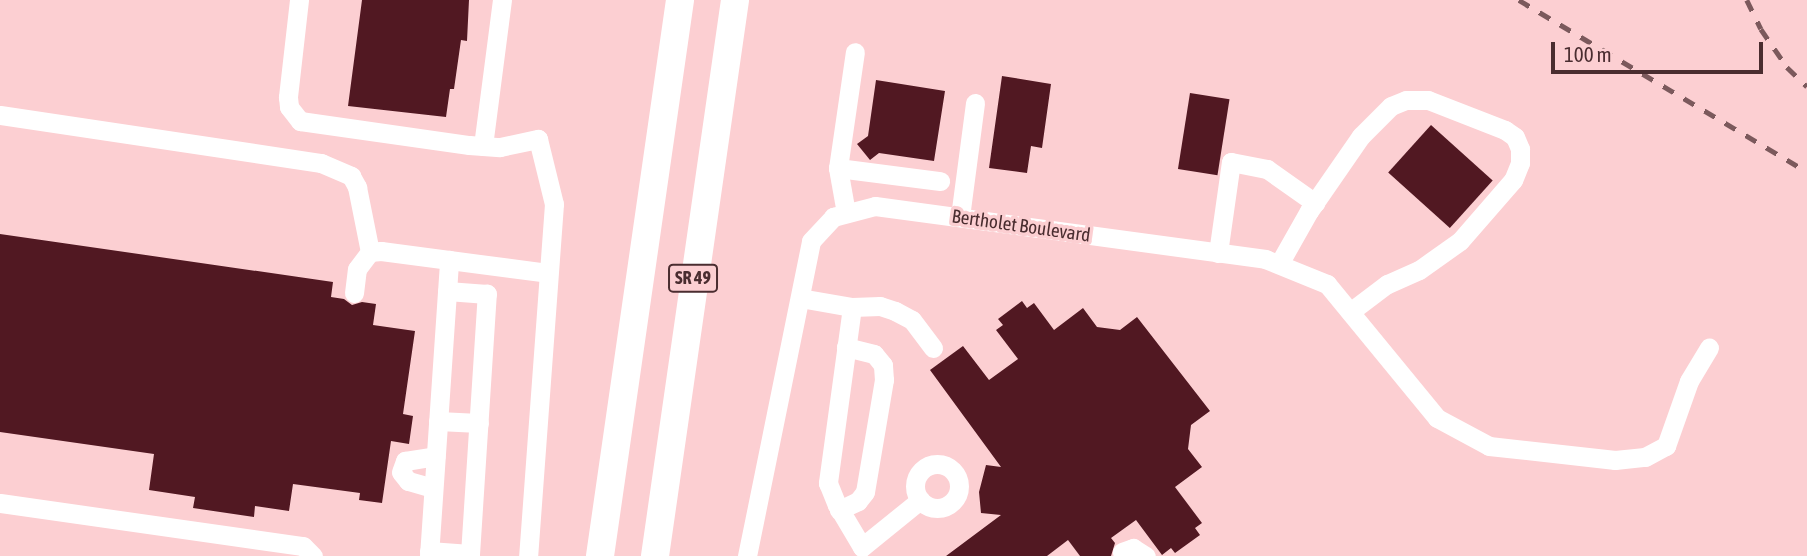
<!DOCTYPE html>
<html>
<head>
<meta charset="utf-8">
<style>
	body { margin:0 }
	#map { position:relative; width:1807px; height:556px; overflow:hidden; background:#fccfd2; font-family:"Asap Condensed",sans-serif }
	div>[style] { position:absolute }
	.building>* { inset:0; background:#511822; transform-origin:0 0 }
	.minor>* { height:19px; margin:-9.5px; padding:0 9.5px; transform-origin:9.5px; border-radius:9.5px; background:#fff }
	.minor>.ring { margin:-9.5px; padding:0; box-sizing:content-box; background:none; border:19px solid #fff; border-radius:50% }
	.highway>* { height:28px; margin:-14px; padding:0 14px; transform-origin:14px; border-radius:14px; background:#fff }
	.rail>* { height:4.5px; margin-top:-2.25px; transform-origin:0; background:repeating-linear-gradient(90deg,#7b595c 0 12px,transparent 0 24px) }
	span { translate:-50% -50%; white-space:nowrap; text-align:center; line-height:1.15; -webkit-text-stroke:7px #fccfd2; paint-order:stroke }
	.shield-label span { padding:2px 5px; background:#fccfd2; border:2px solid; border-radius:5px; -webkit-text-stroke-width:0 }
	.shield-label { font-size:18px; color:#4a2d30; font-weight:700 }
	.street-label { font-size:19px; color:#4a2d30 }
	.scale { position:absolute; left:1551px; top:42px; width:212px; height:32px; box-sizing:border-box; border:4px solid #4a2d30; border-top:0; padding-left:9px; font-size:21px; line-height:24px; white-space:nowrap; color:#4a2d30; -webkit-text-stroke:5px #fccfd2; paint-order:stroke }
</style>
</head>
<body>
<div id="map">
	<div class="building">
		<div style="clip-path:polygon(362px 0,469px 0,467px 41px,461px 40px,454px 89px,450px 89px,446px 117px,348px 106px)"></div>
		<div style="clip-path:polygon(1002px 76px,1051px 84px,1042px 148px,1031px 146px,1027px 173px,989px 168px)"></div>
		<div style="clip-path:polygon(876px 80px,945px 91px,934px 161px,879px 153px,870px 160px,857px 144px,868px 136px)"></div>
		<div style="left:1190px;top:93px;width:40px;height:77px;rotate:9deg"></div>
		<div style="left:1431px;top:125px;width:83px;height:64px;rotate:42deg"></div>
		<div style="clip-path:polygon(0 234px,333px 282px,331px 297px,344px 299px,352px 305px,362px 302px,376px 304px,373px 325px,415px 331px,403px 414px,413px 416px,409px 444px,391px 441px,382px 503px,359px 500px,360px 493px,293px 484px,289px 511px,255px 506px,254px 517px,193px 508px,195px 497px,149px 490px,154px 454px,0 432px)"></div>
		<div style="clip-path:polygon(1022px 301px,1027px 308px,1034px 303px,1054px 330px,1083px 308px,1097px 327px,1120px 330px,1137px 317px,1210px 411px,1191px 425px,1188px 449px,1202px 467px,1175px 487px,1202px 523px,1195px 528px,1200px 535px,1175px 553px,1171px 548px,1162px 555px,1136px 520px,1111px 538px,1115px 543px,1111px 556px,1080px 556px,1068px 540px,1047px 556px,946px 556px,1001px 515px,981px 513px,979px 492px,986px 465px,1001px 467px,930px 370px,963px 346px,989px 380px,1018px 359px,996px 330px,1003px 325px,998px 319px)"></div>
	</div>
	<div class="minor">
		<div style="left:299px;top:0;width:98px;rotate:96.5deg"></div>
		<div style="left:288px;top:97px;width:10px;rotate:84deg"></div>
		<div style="left:289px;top:107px;width:18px;rotate:52deg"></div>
		<div style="left:300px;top:121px;width:171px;rotate:8.1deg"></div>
		<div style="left:469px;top:145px;width:31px;rotate:4deg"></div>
		<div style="left:500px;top:147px;width:39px;rotate:-12deg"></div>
		<div style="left:538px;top:139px;width:67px;rotate:76.2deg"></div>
		<div style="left:554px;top:204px;width:353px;rotate:94.2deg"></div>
		<div style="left:0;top:115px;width:325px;rotate:8.5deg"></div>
		<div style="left:321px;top:163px;width:33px;rotate:23deg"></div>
		<div style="left:351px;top:176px;width:13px;rotate:61deg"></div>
		<div style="left:357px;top:187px;width:66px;rotate:78.7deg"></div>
		<div style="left:370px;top:252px;width:11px;rotate:-5deg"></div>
		<div style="left:381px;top:251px;width:168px;rotate:7.5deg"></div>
		<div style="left:483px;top:146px;width:147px;rotate:-82.6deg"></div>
		<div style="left:838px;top:168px;width:103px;rotate:7.3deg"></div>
		<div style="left:846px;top:213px;width:46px;rotate:-100.1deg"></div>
		<div style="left:838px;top:168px;width:117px;rotate:-81.7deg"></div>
		<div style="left:960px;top:217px;width:115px;rotate:-82.5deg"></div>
		<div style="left:1218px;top:253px;width:92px;rotate:-81.9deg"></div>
		<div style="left:1231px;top:162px;width:37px;rotate:11deg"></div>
		<div style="left:1267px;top:169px;width:59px;rotate:35.3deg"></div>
		<div style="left:1279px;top:264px;width:61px;rotate:-60.5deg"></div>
		<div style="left:1309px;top:211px;width:91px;rotate:-55.3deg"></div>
		<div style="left:1361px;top:136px;width:42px;rotate:-45deg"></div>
		<div style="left:1391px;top:106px;width:16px;rotate:-22deg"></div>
		<div style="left:1406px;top:100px;width:22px"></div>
		<div style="left:1428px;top:100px;width:83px;rotate:21.3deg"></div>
		<div style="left:1505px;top:130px;width:12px;rotate:35deg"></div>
		<div style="left:1515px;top:137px;width:13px;rotate:67deg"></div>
		<div style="left:1520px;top:149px;width:14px;rotate:90deg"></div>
		<div style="left:1520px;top:163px;width:18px;rotate:112deg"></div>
		<div style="left:1513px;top:180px;width:81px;rotate:131deg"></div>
		<div style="left:1460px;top:241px;width:50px;rotate:144.7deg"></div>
		<div style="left:1419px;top:270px;width:35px;rotate:156deg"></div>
		<div style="left:1387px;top:284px;width:46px;rotate:142.9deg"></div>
		<div style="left:354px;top:293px;width:24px;rotate:-83deg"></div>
		<div style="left:357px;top:269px;width:21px;rotate:-53deg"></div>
		<div style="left:800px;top:298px;width:53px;rotate:9.8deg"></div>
		<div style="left:852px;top:307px;width:178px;rotate:97.8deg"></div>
		<div style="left:828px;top:483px;width:24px;rotate:68deg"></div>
		<div style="left:837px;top:505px;width:49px;rotate:59.2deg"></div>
		<div style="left:862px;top:547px;width:75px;rotate:-39deg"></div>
		<div style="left:852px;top:307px;width:28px;rotate:-2deg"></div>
		<div style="left:880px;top:306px;width:16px;rotate:18deg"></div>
		<div style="left:895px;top:311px;width:19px;rotate:28deg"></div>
		<div style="left:912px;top:320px;width:35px;rotate:53deg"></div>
		<div style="left:438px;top:421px;width:41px;rotate:2.8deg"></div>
		<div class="ring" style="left:915px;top:464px;width:25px;height:25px"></div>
		<div style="left:433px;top:488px;width:26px;rotate:-164deg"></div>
		<div style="left:408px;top:481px;width:11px;rotate:-128deg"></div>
		<div style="left:401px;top:472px;width:12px;rotate:-70deg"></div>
		<div style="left:405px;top:461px;width:31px;rotate:-9deg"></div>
		<div style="left:0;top:503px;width:306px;rotate:8.1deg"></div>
		<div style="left:303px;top:546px;width:14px;rotate:45deg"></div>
		<div style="left:839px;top:510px;width:21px;rotate:-25deg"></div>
		<div style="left:858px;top:501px;width:11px;rotate:-52deg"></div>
		<div style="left:865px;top:492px;width:114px;rotate:-80.4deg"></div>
		<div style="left:884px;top:380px;width:15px;rotate:-94deg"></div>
		<div style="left:883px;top:365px;width:14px;rotate:-129deg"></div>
		<div style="left:874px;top:354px;width:29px;rotate:-166deg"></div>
		<div style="left:429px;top:551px;width:41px;rotate:4.2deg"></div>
		<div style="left:470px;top:554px;width:261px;rotate:-86.3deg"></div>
		<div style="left:487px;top:294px;width:40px;rotate:-175.7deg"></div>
		<div style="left:1122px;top:552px;width:12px;rotate:-20deg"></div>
		<div style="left:1133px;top:548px;width:15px;rotate:32deg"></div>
		<div style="left:429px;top:556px;width:297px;rotate:-86.1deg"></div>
		<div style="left:747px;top:556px;width:321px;rotate:-78.5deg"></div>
		<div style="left:811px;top:241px;width:33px;rotate:-47deg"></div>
		<div style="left:833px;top:217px;width:43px;rotate:-14.7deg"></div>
		<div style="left:875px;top:206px;width:394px;rotate:7.7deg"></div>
		<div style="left:1265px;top:259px;width:67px;rotate:22deg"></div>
		<div style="left:1327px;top:284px;width:173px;rotate:50.6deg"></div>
		<div style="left:1437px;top:418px;width:59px;rotate:28.3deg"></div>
		<div style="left:1489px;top:446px;width:127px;rotate:6.3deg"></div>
		<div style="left:1615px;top:460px;width:30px;rotate:-6deg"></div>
		<div style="left:1645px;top:457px;width:24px;rotate:-28deg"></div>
		<div style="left:1666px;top:446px;width:69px;rotate:-70.5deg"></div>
		<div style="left:1689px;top:381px;width:39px;rotate:-59deg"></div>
	</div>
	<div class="highway">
		<div style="left:600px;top:556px;width:562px;rotate:-81.81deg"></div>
		<div style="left:655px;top:556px;width:562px;rotate:-81.81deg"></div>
	</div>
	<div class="rail">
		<div style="left:1519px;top:0;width:335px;rotate:30.8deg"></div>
		<div style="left:1747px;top:0;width:32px;rotate:64deg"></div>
		<div style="left:1761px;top:29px;width:46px;rotate:55.6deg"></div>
		<div style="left:1787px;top:67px;width:28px;rotate:44deg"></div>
	</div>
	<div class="shield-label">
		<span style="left:693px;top:278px">SR 49</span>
	</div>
	<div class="street-label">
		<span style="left:1021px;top:226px;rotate:8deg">Bertholet Boulevard</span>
	</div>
	<div class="scale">100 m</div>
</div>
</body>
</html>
